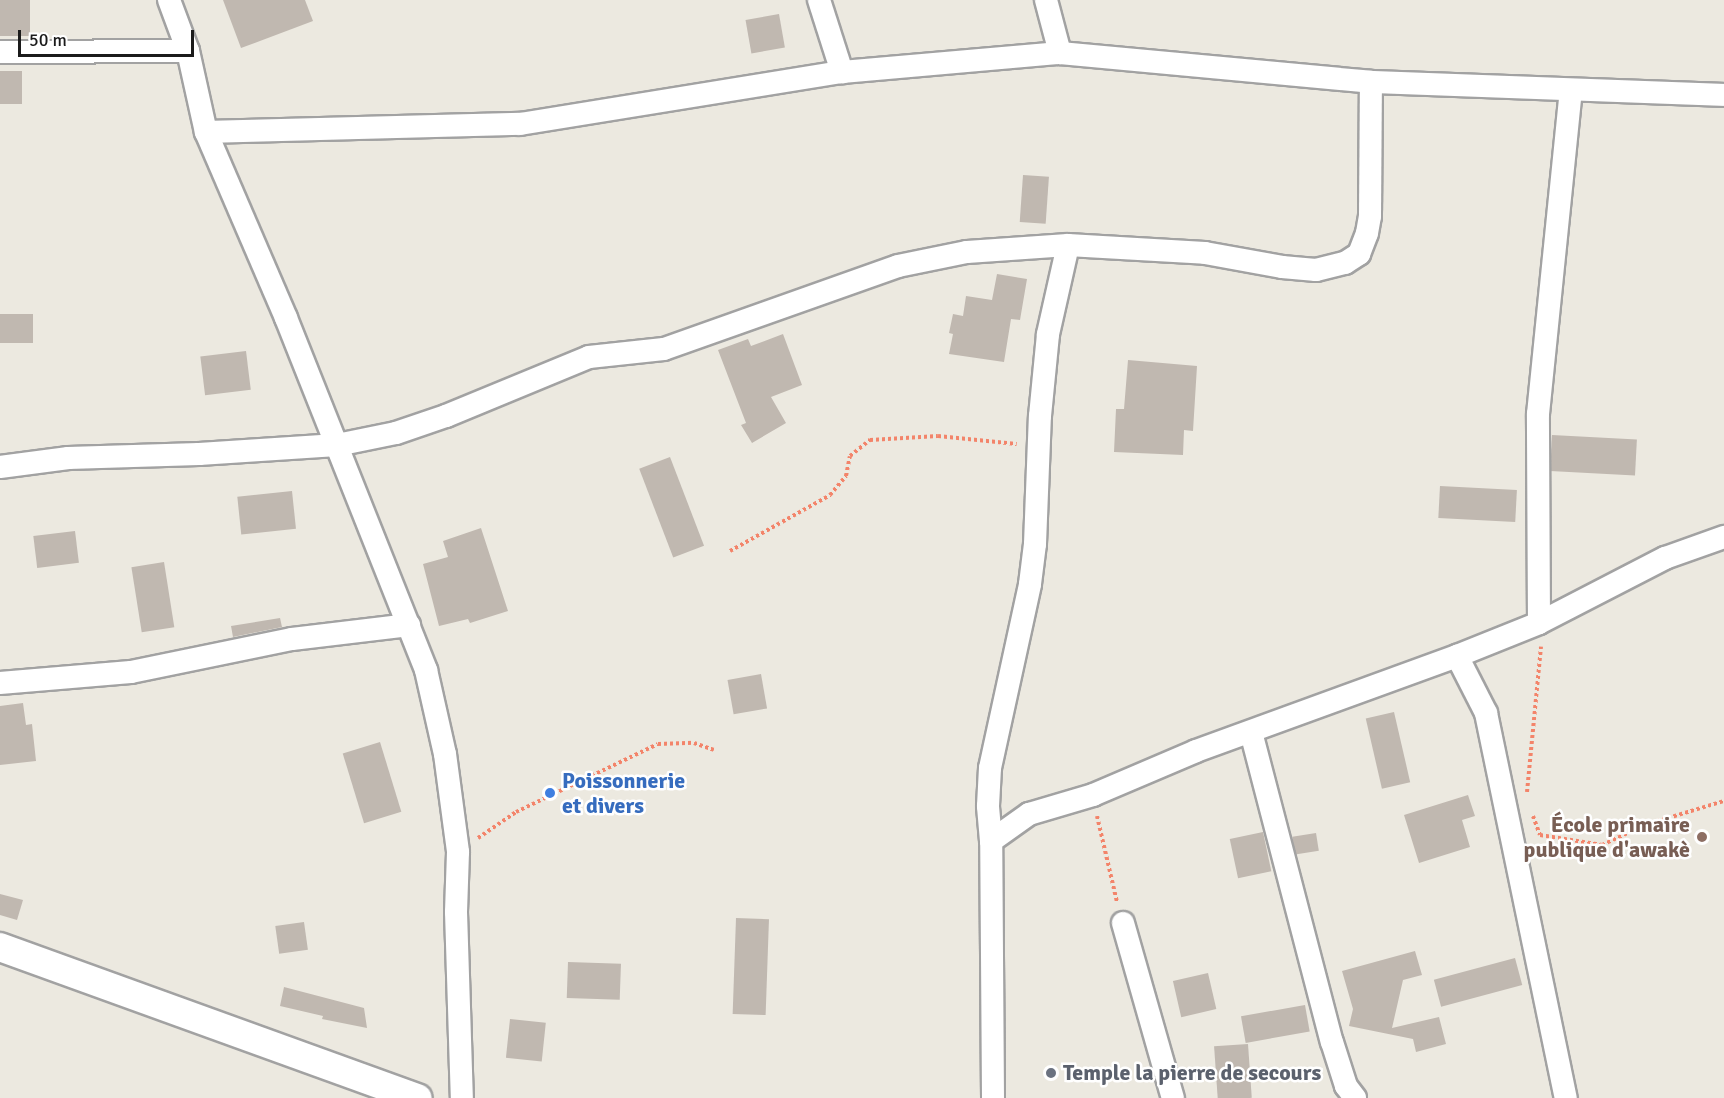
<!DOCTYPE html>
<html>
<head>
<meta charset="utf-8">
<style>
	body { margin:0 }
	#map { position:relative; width:1724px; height:1098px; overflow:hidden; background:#ece9e0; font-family:Signika,sans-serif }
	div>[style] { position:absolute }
	.building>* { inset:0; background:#c0b8b0; transform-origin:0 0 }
	.path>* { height:4px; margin-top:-2px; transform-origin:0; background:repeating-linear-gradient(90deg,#f3846a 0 3px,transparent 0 6px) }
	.roads { filter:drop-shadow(2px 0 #a2a2a2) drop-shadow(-2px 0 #a2a2a2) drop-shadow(0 2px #a2a2a2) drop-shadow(0 -2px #a2a2a2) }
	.minor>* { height:22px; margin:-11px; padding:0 11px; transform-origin:11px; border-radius:11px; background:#fff }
	.tertiary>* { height:28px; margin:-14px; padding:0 14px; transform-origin:14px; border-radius:14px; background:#fff }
	.dots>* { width:16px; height:16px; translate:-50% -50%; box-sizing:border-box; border:3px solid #fff; border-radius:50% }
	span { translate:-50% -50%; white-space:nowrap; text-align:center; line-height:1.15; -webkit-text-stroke:5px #fff; paint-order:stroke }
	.shop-label { font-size:22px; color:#366cbe; font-weight:700 }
	.left { translate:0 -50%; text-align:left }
	.education-label { font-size:22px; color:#785e54; font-weight:700 }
	.right { translate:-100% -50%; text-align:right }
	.worship-label { font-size:22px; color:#5b616d; font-weight:700 }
	.scale { position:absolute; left:18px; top:30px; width:176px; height:27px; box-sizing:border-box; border:3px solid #1b1b1b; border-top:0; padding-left:8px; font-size:18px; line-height:21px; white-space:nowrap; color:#1b1b1b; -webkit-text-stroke:4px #fff; paint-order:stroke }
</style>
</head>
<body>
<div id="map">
	<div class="building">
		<div style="left:0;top:0;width:30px;height:36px"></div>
		<div style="clip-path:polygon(223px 0,305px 0,313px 21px,241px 48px)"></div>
		<div style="left:779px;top:14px;width:34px;height:34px;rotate:80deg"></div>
		<div style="left:0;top:71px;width:22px;height:33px"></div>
		<div style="left:1023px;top:175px;width:26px;height:47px;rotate:4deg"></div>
		<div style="clip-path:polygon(997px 274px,1027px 279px,1020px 320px,1011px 319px,1004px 362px,949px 354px,953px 334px,949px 333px,953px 314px,963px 316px,966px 296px,992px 300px)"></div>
		<div style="left:0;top:314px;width:33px;height:29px"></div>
		<div style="clip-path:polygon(783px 334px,802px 385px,771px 397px,786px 423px,752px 443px,741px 425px,746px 423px,718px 350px,748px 339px,751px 346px)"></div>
		<div style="left:246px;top:351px;width:39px;height:46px;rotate:83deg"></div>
		<div style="clip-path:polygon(1128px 360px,1197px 366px,1193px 431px,1184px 430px,1183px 455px,1114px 452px,1116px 409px,1124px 409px)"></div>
		<div style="left:1552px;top:435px;width:85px;height:36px;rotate:3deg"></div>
		<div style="left:670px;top:457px;width:95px;height:33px;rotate:69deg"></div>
		<div style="left:1440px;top:486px;width:77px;height:32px;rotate:3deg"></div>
		<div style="left:292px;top:491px;width:38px;height:55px;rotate:84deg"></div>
		<div style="clip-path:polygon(481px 528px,508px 611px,470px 623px,468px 619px,439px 626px,423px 564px,448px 557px,443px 541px)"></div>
		<div style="left:75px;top:531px;width:32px;height:42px;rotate:83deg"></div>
		<div style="left:164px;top:562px;width:66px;height:33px;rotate:81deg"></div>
		<div style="clip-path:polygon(280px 618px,282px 627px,233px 637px,231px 626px)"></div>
		<div style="left:761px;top:674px;width:35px;height:34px;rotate:80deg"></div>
		<div style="clip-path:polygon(23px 703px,26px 725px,32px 724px,36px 761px,0 765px,0 706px)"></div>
		<div style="left:1394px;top:712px;width:72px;height:29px;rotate:77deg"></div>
		<div style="left:380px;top:742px;width:73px;height:39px;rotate:73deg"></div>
		<div style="clip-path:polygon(1468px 795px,1475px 816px,1462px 820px,1470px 847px,1419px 863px,1404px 815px)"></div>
		<div style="left:1263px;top:832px;width:40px;height:34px;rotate:78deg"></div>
		<div style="left:1316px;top:833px;width:18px;height:24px;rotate:81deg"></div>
		<div style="clip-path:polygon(0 894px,23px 900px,17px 920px,0 915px)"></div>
		<div style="left:736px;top:918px;width:33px;height:96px;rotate:2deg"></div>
		<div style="left:304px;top:922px;width:28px;height:29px;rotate:82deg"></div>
		<div style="clip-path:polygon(1415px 951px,1422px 975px,1403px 980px,1392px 1028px,1439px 1017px,1446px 1044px,1416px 1052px,1413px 1039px,1349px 1026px,1353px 1009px,1342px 971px)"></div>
		<div style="left:1515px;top:958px;width:28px;height:84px;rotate:75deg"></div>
		<div style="left:568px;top:962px;width:53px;height:36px;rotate:2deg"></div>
		<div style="left:1208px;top:973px;width:37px;height:36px;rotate:77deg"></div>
		<div style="clip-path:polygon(284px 987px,364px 1008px,367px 1028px,322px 1019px,323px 1016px,280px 1006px)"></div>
		<div style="left:1305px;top:1005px;width:27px;height:65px;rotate:80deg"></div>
		<div style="left:510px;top:1019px;width:36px;height:39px;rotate:6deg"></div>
		<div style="left:1248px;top:1044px;width:54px;height:34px;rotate:86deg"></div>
	</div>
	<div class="path">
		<div style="left:730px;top:551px;width:115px;rotate:-29.2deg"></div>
		<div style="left:830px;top:495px;width:25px;rotate:-50deg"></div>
		<div style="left:846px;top:476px;width:20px;rotate:-79deg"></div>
		<div style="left:850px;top:456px;width:26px;rotate:-39deg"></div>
		<div style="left:870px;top:440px;width:68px;rotate:-3.4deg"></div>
		<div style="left:938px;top:436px;width:79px;rotate:5.8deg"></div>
		<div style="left:1527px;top:792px;width:146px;rotate:-84.5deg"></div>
		<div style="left:1097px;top:816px;width:88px;rotate:76.9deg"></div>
		<div style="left:1533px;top:816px;width:20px;rotate:70deg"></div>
		<div style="left:1540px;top:835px;width:63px;rotate:9.2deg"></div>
		<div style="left:1602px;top:845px;width:47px;rotate:-24.9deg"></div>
		<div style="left:1645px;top:825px;width:83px;rotate:-16.9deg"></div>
		<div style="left:478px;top:838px;width:46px;rotate:-34.4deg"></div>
		<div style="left:516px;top:812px;width:157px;rotate:-25.6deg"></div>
		<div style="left:658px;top:744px;width:36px;rotate:-2deg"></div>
		<div style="left:694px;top:743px;width:21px;rotate:19deg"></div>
	</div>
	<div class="roads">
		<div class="minor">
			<div style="left:169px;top:0;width:54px;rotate:69.6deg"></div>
			<div style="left:188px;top:51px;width:83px;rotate:77.5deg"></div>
			<div style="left:206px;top:132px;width:202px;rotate:66.7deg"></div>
			<div style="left:286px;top:318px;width:379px;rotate:68.3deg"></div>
			<div style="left:426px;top:670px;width:86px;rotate:77.3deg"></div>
			<div style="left:445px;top:754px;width:99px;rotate:82.4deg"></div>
			<div style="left:458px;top:852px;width:60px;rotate:91.9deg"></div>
			<div style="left:456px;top:912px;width:186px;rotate:88.2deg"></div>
			<div style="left:819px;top:0;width:76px;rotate:72.3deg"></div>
			<div style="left:1046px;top:0;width:55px;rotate:75.2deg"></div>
			<div style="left:0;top:52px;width:188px;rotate:-0.3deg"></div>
			<div style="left:206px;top:132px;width:314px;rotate:-1.5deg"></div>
			<div style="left:520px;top:124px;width:326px;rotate:-9.2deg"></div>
			<div style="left:842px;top:72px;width:219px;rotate:-5deg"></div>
			<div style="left:1060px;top:53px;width:312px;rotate:5.3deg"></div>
			<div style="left:1371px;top:82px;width:353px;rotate:2.1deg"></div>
			<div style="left:0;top:467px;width:69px;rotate:-7.5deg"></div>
			<div style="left:68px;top:458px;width:131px;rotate:-1.7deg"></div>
			<div style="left:199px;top:454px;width:138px;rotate:-3.7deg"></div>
			<div style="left:337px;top:445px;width:60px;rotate:-11.5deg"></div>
			<div style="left:396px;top:433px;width:53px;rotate:-18.8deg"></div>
			<div style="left:446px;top:416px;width:155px;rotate:-22.4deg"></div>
			<div style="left:589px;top:357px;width:75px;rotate:-6.1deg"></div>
			<div style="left:664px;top:349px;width:248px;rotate:-19.5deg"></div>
			<div style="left:898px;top:266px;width:70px;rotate:-11.5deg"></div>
			<div style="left:967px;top:252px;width:101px;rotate:-4deg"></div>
			<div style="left:1068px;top:245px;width:137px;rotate:3.3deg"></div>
			<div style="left:1205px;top:253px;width:78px;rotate:10.3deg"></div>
			<div style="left:1282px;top:267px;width:34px;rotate:5deg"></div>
			<div style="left:1316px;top:270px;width:30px;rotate:-14deg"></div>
			<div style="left:1345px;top:263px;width:17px;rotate:-33deg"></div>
			<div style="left:1359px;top:254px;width:22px;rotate:-69deg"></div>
			<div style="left:1367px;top:233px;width:17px;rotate:-80deg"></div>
			<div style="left:1370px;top:216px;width:134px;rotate:-89.6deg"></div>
			<div style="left:1539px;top:623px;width:209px;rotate:-90.3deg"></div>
			<div style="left:1538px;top:414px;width:325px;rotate:-84.2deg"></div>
			<div style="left:1457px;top:656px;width:64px;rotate:63deg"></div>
			<div style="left:1486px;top:713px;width:393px;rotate:78.3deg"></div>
			<div style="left:0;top:683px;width:131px;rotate:-4.8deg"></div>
			<div style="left:131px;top:672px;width:164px;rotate:-11.6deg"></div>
			<div style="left:292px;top:639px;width:118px;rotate:-6.8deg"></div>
			<div style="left:1251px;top:732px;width:320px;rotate:75.4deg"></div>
			<div style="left:1332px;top:1042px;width:46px;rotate:72.3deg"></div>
			<div style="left:1346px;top:1086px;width:15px;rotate:53deg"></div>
			<div style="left:991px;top:841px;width:47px;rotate:-35.4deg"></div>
			<div style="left:1029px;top:814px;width:67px;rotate:-16.5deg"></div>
			<div style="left:1093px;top:795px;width:112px;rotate:-23.1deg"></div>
			<div style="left:1196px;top:751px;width:278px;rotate:-20deg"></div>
			<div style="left:1457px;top:656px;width:88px;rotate:-21.9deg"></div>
			<div style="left:1539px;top:623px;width:142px;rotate:-27.3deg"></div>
			<div style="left:1665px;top:558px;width:63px;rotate:-19.6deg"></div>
			<div style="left:1123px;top:923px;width:182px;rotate:74.1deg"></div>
			<div style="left:993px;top:1098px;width:257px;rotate:-90.4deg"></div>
			<div style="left:991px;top:841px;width:35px;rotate:-95deg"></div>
			<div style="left:988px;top:806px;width:38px;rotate:-87deg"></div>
			<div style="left:990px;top:768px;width:188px;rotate:-77.7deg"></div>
			<div style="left:1030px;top:584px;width:40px;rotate:-82.9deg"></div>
			<div style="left:1035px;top:544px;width:128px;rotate:-87.8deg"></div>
			<div style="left:1040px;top:416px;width:82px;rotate:-84.4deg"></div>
			<div style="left:1048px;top:334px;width:91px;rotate:-77.3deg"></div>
		</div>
		<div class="tertiary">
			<div style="left:0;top:947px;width:444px;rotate:19.9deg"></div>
		</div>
	</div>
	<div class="dots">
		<div style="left:550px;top:793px;background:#3f7fe0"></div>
		<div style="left:1702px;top:837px;background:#8d6e63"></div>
		<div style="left:1051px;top:1073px;background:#6b7280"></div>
	</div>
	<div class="shop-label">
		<span class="left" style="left:562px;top:793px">Poissonnerie<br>et divers</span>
	</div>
	<div class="education-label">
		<span class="right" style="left:1690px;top:837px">École primaire<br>publique d'awakè</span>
	</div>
	<div class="worship-label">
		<span class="left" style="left:1063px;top:1073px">Temple la pierre de secours</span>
	</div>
	<div class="scale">50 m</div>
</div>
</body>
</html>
